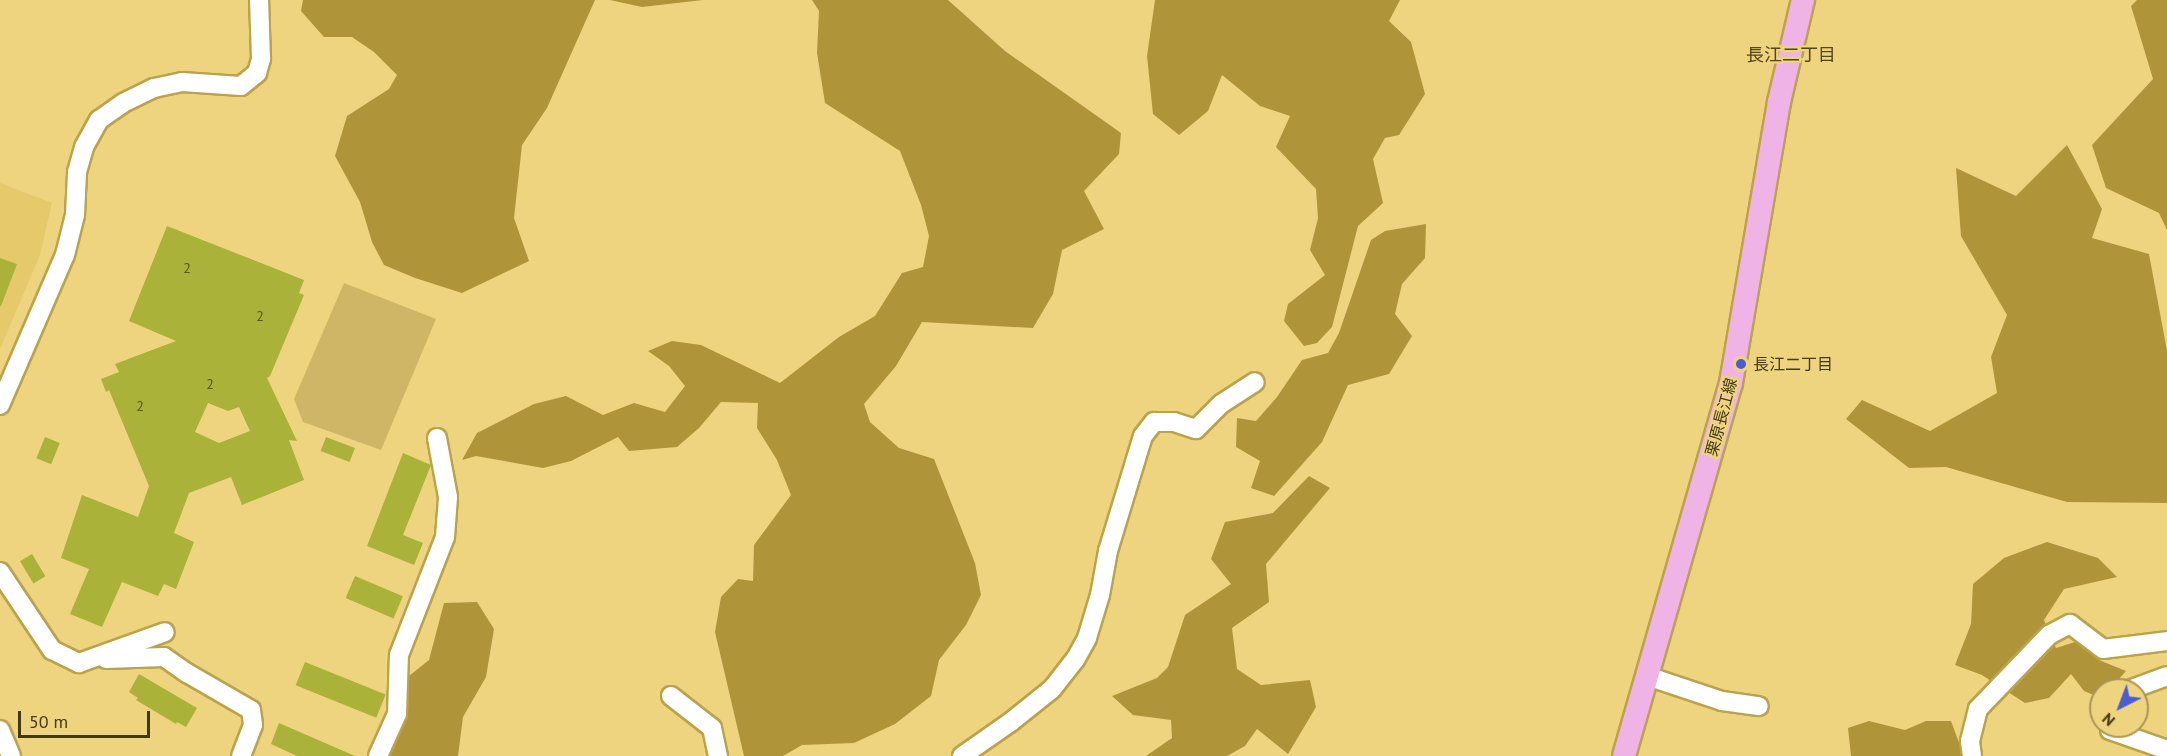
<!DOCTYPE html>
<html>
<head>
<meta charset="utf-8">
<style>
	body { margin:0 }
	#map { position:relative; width:2167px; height:756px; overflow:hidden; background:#eed47f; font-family:"PT Sans","Noto Sans JP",sans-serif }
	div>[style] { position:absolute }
	.built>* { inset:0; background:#e5c96b }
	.green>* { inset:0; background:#cfb666 }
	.forest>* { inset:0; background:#af943a }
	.building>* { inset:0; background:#abb239; transform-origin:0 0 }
	.roads { filter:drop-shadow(2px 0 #bba24d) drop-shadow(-2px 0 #bba24d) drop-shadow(0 2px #bba24d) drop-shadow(0 -2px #bba24d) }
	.minor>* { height:18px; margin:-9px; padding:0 9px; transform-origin:9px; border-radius:9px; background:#fff }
	.major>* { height:22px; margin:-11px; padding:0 11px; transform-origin:11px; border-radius:11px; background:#efb3e6 }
	.dots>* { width:16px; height:16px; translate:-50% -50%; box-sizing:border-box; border:3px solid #eed47f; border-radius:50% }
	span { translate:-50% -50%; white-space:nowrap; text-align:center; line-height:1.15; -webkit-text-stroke:4.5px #eed47f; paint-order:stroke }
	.number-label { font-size:14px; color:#5d561d }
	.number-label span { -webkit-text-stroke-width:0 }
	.poi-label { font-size:16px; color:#433814 }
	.left { translate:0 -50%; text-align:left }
	.street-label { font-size:16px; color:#433814 }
	.neighbourhood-label { font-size:18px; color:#534619 }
	.north { position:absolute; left:2089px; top:678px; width:60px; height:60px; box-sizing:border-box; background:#eed47f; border:2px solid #aa9654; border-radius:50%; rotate:222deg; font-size:16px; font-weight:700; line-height:24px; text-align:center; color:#433814 }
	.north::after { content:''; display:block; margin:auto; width:21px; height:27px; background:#4c5cd1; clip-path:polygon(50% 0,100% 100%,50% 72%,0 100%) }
	.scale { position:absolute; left:18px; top:711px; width:132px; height:27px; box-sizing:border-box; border:3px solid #433814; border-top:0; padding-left:8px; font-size:18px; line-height:21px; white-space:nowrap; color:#433814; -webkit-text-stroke:4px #eed47f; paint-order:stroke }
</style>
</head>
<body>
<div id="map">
	<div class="built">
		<div style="clip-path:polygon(0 183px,52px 203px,40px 255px,0 349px)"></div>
	</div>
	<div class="green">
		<div style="clip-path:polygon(344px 283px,436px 319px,381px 450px,303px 422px,294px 399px)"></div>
	</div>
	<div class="forest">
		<div style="clip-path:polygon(303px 0,595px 0,547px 108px,522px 145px,514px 218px,529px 261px,462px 293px,415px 278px,384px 265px,372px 242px,360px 202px,335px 156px,347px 116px,389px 89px,397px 75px,374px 52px,352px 37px,324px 37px,301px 11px)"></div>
		<div style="clip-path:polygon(610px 0,703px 0,642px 7px)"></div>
		<div style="clip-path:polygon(812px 0,948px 0,1005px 51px,1121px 133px,1119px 154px,1084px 191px,1104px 229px,1062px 250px,1053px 294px,1033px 328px,922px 322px,896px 366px,864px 404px,870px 422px,899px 448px,934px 459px,975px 563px,981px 595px,966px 625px,939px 660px,931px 696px,895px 724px,854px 743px,802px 745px,783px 756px,744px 756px,715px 632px,721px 597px,738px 579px,753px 581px,754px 545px,791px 495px,777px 460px,757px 428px,758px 403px,721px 402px,699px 428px,677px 447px,629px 451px,618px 437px,571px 461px,543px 468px,476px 456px,462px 460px,477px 433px,534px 404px,566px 396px,603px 415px,634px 403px,665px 412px,685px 386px,669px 366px,648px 351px,672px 341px,701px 345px,780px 383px,839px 337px,875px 316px,902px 273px,923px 267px,929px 236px,921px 205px,900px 151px,825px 103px,817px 53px,819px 11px)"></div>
		<div style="clip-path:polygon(1155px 0,1400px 0,1389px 21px,1411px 42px,1425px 94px,1399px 135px,1385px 138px,1373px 159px,1383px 203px,1358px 226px,1332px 327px,1317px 343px,1304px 346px,1284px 321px,1288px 304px,1325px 275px,1310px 250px,1318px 218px,1316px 189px,1276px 147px,1290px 116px,1260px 106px,1222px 75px,1208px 111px,1179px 135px,1153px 114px,1147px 56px)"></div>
		<div style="clip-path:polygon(2137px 0,2167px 0,2167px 230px,2159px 213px,2106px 188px,2092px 145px,2153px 79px,2131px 6px)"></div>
		<div style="clip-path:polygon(2067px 145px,2102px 209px,2092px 238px,2149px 254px,2167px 351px,2167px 503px,2067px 502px,1946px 467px,1909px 468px,1846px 419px,1862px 400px,1930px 431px,1997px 393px,1991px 357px,2007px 315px,1961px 236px,1956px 168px,2016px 196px)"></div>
		<div style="clip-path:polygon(1426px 224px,1425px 258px,1402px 284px,1395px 314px,1412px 336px,1389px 374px,1348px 385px,1322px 442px,1274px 496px,1251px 488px,1260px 461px,1236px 447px,1237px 418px,1256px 421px,1277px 397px,1302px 360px,1328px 353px,1339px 333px,1371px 240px,1385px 231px)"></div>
		<div style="clip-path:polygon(1309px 476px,1330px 488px,1266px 564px,1269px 602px,1232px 628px,1237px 669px,1261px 685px,1310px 680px,1316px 707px,1288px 754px,1257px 729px,1245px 746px,1227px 756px,1146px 756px,1172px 738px,1171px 720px,1133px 715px,1112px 696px,1157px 678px,1168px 667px,1185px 615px,1231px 584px,1211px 559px,1225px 522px,1273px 513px)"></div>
		<div style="clip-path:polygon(2047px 542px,2098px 558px,2117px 577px,2064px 589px,2044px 620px,2056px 648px,2075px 642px,2099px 660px,2126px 671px,2109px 690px,2101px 690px,2101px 698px,2084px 691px,2071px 674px,2049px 698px,2025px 703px,1982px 675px,1955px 665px,1971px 624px,1973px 584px,2004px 558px)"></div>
		<div style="clip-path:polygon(477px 602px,494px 629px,486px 677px,463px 717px,458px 756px,386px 756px,408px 702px,409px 676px,429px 660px,444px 603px)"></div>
		<div style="clip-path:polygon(1869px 721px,1905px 730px,1926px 721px,1951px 721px,1964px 756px,1851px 756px,1848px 728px)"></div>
	</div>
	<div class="building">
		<div style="clip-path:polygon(evenodd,167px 226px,304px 280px,299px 293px,304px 295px,270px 376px,267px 378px,297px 441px,289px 440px,304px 480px,242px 505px,231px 477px,189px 493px,174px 533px,194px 542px,176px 589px,164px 584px,158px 596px,122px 582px,102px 627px,70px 614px,89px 569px,61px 558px,82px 495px,138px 517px,149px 486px,109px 390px,106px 392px,101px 379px,119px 372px,115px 364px,176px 341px,129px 321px,167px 226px,208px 403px,228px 411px,239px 407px,250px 431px,219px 443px,195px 432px,208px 403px)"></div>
		<div style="clip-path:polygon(0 258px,17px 264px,1px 306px,0 306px)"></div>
		<div style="left:45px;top:437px;width:16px;height:23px;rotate:22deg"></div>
		<div style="left:326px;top:437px;width:31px;height:15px;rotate:21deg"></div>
		<div style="clip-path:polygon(403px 453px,431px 465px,403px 535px,423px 543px,414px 565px,367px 546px)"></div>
		<div style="left:32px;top:554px;width:26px;height:14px;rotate:59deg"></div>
		<div style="left:355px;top:576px;width:52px;height:24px;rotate:23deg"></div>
		<div style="left:305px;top:662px;width:87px;height:25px;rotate:22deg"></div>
		<div style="clip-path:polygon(139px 674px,197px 708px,186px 727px,177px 722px,176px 724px,136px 700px,138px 698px,129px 692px)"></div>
		<div style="clip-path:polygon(279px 723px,355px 756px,297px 756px,271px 744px)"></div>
	</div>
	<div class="roads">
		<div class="minor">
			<div style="left:0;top:405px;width:163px;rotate:-66.6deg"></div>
			<div style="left:65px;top:255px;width:41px;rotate:-76deg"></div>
			<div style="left:75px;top:215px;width:43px;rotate:-87.3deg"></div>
			<div style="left:77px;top:172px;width:26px;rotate:-74deg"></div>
			<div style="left:84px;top:147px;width:31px;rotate:-61deg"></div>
			<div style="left:99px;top:120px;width:29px;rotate:-35deg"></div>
			<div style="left:123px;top:103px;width:34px;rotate:-26deg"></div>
			<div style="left:154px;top:88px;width:29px;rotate:-12deg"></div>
			<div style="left:182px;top:82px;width:59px;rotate:3.9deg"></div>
			<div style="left:241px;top:86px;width:21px;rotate:-39deg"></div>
			<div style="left:257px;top:73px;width:15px;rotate:-74deg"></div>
			<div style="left:261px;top:59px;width:59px;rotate:-91.9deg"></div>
			<div style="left:0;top:572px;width:94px;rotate:56.3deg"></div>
			<div style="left:52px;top:650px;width:30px;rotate:26deg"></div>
			<div style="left:79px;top:663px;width:91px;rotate:-19.8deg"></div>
			<div style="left:106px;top:659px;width:58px;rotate:-2deg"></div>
			<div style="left:164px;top:657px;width:28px;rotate:35deg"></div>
			<div style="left:187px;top:673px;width:74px;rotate:30deg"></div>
			<div style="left:251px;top:710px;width:15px;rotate:82deg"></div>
			<div style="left:253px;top:725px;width:33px;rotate:111deg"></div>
			<div style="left:1647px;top:676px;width:79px;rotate:18.4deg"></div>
			<div style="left:1722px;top:701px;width:37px;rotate:8deg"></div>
			<div style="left:2129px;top:690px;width:40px;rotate:-20.2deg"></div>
			<div style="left:671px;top:696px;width:52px;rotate:38deg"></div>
			<div style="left:712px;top:728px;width:29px;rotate:78deg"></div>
			<div style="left:2111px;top:726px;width:4px;rotate:104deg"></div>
			<div style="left:2110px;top:730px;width:60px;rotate:19.3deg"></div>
			<div style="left:0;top:730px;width:28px;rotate:67deg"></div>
			<div style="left:378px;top:756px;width:46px;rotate:-65.7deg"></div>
			<div style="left:397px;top:714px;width:59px;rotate:-88.1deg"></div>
			<div style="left:399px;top:655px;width:127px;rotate:-68.7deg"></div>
			<div style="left:445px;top:537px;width:40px;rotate:-85.7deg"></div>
			<div style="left:448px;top:497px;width:60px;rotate:-100.6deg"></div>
			<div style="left:962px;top:756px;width:61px;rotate:-35deg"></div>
			<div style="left:1012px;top:721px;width:51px;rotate:-38.7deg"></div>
			<div style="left:1052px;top:689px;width:37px;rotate:-52deg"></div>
			<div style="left:1075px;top:660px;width:25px;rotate:-61deg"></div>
			<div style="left:1087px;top:638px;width:45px;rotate:-73.2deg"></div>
			<div style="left:1100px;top:595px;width:45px;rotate:-79.7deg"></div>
			<div style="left:1108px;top:551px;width:120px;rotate:-73.1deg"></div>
			<div style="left:1143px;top:436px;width:18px;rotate:-52deg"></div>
			<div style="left:1154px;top:422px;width:20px"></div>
			<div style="left:1174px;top:422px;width:23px;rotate:18deg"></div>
			<div style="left:1196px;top:429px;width:35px;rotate:-45deg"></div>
			<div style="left:1221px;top:404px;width:40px;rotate:-32.9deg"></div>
			<div style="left:1972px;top:756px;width:15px;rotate:-98deg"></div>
			<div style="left:1970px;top:741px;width:33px;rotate:-76deg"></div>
			<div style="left:1978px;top:709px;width:103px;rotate:-46.2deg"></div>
			<div style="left:2049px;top:635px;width:24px;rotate:-28deg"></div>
			<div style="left:2070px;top:624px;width:41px;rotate:37.1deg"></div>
			<div style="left:2103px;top:649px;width:64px;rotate:-7.1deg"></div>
		</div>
		<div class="major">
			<div style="left:1624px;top:756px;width:388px;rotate:-74deg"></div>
			<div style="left:1731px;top:383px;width:285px;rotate:-80.3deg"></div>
			<div style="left:1779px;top:102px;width:105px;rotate:-76.8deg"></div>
		</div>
	</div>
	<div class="dots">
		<div style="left:1741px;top:364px;background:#4c5cd1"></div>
	</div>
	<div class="number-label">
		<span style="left:187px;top:268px">2</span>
		<span style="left:260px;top:316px">2</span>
		<span style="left:210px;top:384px">2</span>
		<span style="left:140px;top:406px">2</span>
	</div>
	<div class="poi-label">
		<span class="left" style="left:1753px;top:364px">長江二丁目</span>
	</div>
	<div class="street-label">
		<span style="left:1721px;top:417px;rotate:-75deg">栗原長江線</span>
	</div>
	<div class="neighbourhood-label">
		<span style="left:1791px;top:55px">長江二丁目</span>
	</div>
	<div class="north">N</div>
	<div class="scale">50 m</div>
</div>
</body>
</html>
